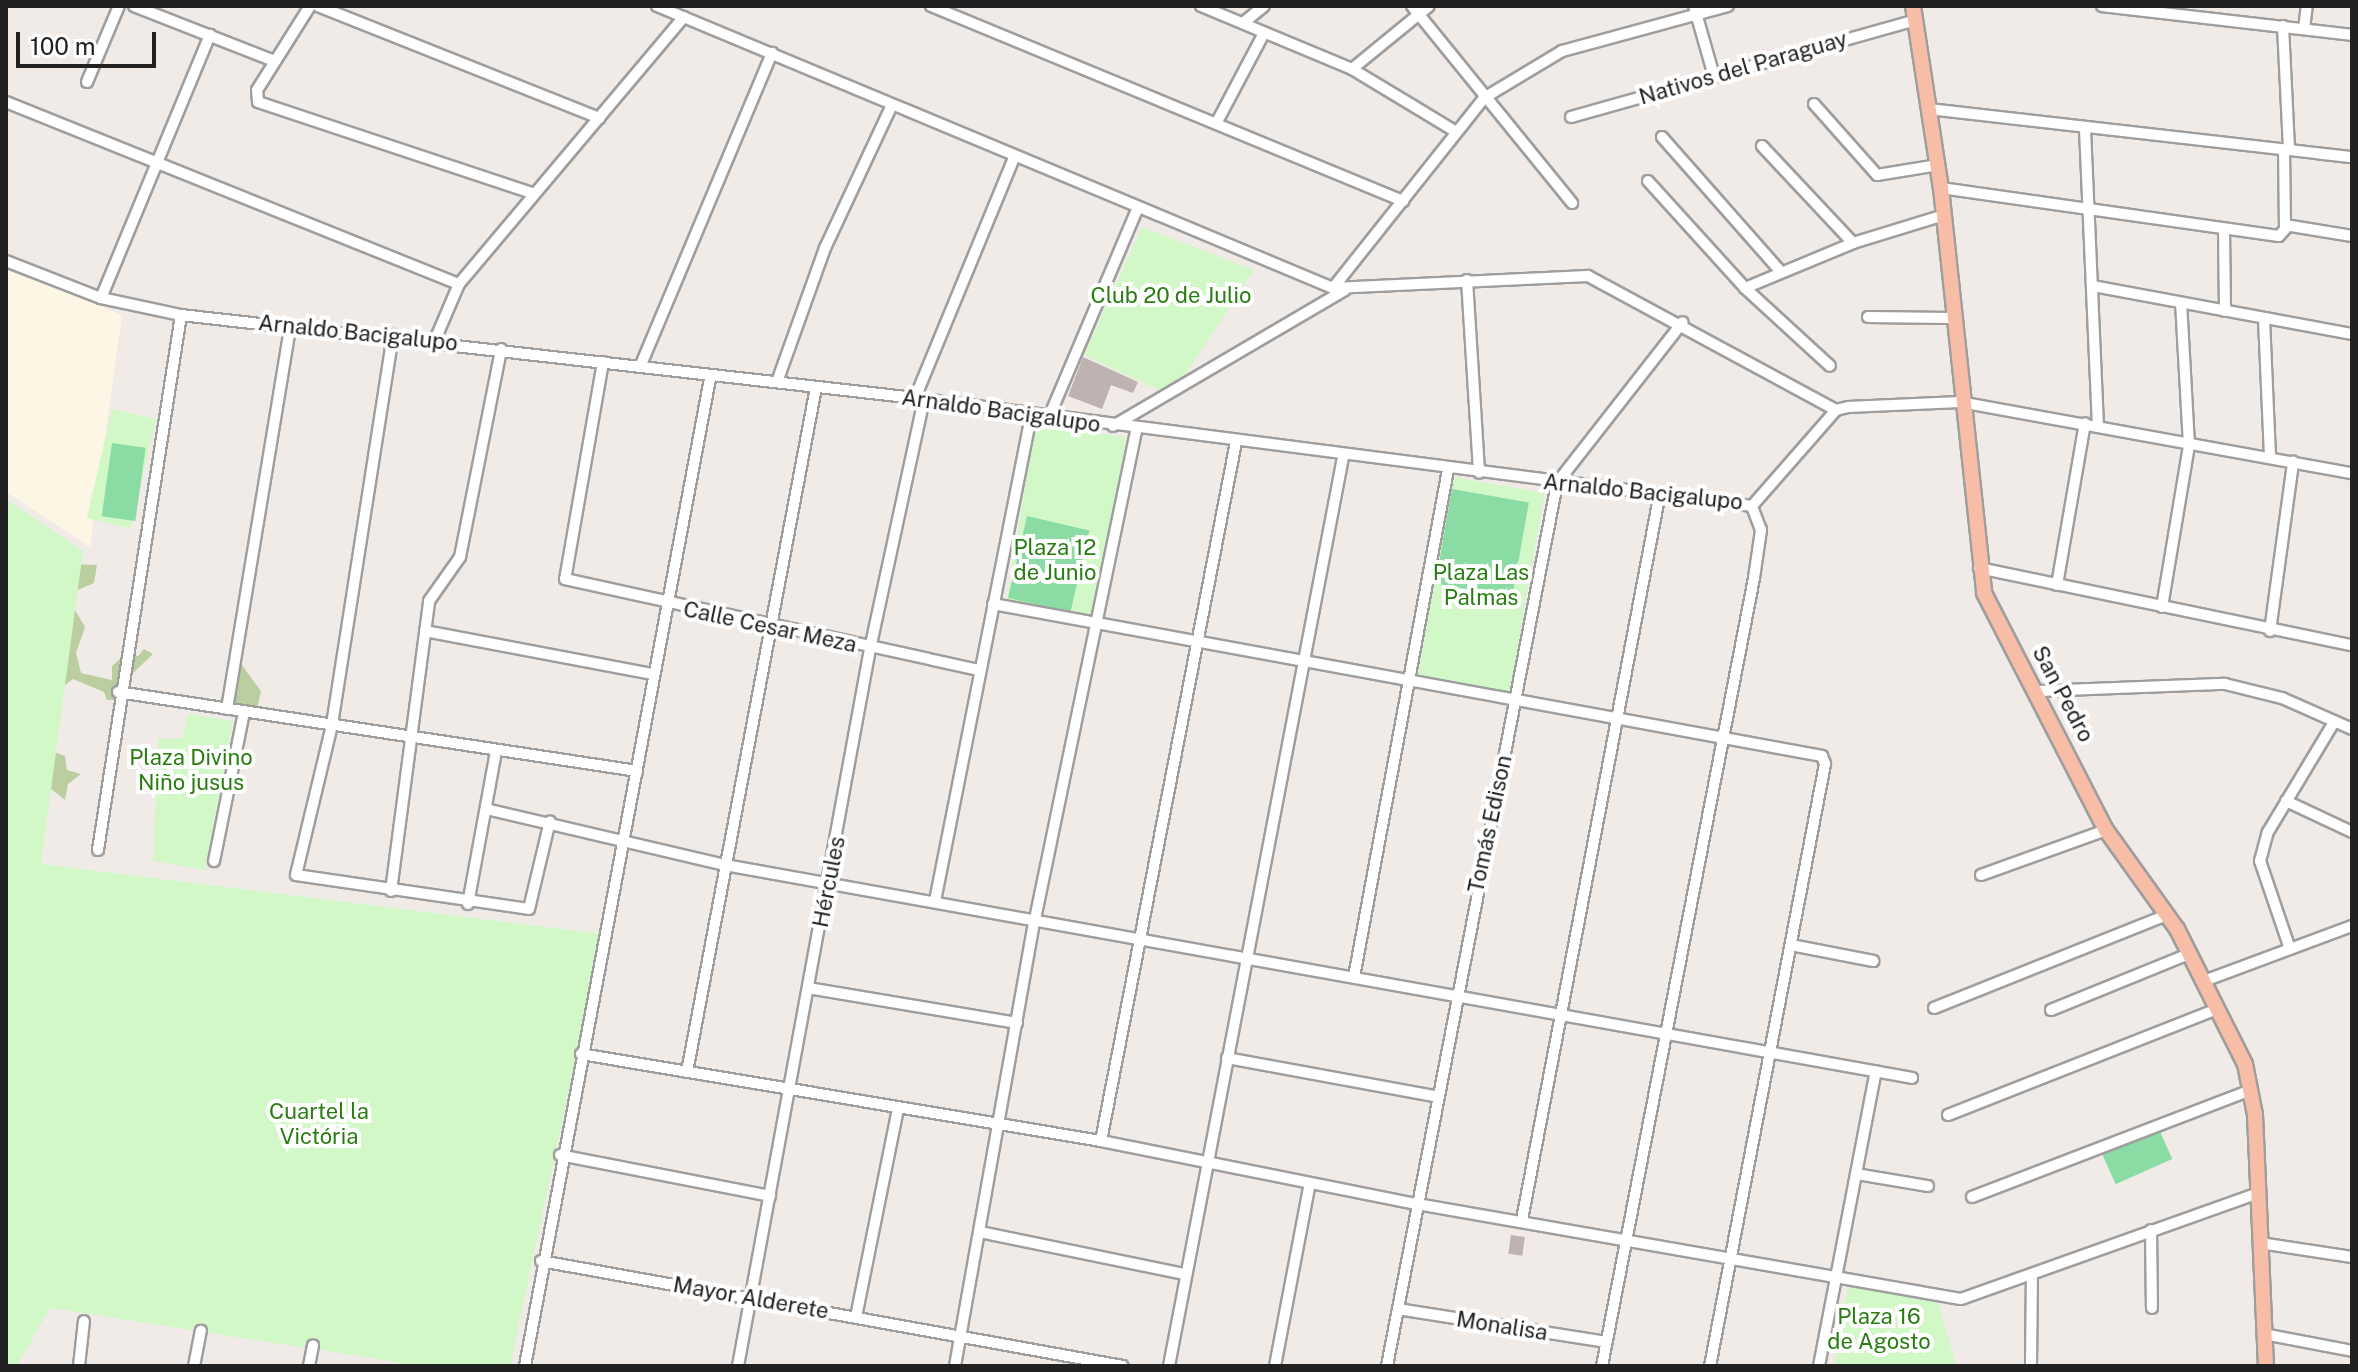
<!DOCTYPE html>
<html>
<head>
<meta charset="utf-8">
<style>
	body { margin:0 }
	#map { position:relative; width:2358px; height:1372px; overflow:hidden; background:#f1ebe8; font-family:"Public Sans",sans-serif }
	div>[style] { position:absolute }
	.education>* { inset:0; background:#fef6e4 }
	.forest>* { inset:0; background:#bbce9f }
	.park>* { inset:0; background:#d2f8c8; transform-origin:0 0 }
	.pitch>* { inset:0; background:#8adca4; transform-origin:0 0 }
	.building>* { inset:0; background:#beb3b1; transform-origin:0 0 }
	.roads { filter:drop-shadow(2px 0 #9e9e9e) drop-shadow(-2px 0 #9e9e9e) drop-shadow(0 2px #9e9e9e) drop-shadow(0 -2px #9e9e9e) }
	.minor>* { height:10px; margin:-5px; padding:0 5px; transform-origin:5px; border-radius:5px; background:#fff }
	.major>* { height:14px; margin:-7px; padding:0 7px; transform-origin:7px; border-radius:7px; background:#f8bda6 }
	span { translate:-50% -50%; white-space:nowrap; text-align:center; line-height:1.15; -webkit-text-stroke:8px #fff; paint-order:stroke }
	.street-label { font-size:22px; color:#212121 }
	.park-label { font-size:22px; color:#287d11 }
	.frame { position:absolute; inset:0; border:8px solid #212121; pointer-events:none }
	.scale { position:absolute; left:16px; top:32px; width:140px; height:36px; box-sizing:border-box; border:4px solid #212121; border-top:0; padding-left:10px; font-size:24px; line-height:28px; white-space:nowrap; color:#212121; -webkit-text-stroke:6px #fff; paint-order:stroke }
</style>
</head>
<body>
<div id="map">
	<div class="education">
		<div style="clip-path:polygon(6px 268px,122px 315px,90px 547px,6px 492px)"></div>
	</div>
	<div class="forest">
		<div style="clip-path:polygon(6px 562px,97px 565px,94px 583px,75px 591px,75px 610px,85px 627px,76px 653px,81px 673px,112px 680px,112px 666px,123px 656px,138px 656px,144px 649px,153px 654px,131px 675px,118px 700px,107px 700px,104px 692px,73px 679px,61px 688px,54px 752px,65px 756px,67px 770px,81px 774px,68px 784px,65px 800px,51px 789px)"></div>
		<div style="clip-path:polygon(239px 661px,261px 691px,257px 709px,233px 702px)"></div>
	</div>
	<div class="park">
		<div style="clip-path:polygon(1142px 227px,1254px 270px,1185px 375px,1159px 390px,1084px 355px)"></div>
		<div style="left:112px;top:409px;width:45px;height:112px;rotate:13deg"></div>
		<div style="left:1035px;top:423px;width:92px;height:181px;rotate:9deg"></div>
		<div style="left:1453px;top:477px;width:93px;height:203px;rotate:10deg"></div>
		<div style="clip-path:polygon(6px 499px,83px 551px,41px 864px,602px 934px,510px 1366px,422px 1366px,50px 1308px,17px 1366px,6px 1366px)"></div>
		<div style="clip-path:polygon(188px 714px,233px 721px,205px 870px,153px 861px,158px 739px,182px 738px)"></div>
		<div style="clip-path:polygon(1848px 1286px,1939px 1303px,1956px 1366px,1834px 1366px)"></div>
	</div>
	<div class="pitch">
		<div style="left:112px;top:443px;width:34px;height:74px;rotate:8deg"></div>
		<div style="left:1452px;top:489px;width:78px;height:96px;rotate:10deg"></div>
		<div style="left:1027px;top:516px;width:64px;height:84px;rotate:13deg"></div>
		<div style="left:2158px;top:1127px;width:35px;height:62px;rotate:66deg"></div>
	</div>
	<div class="building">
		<div style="clip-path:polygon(1083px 357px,1138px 382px,1133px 393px,1111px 385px,1102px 409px,1068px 396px)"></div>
		<div style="left:1511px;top:1235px;width:14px;height:19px;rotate:8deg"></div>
	</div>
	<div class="roads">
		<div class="minor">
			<div style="left:134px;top:6px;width:150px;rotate:21.4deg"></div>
			<div style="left:310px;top:6px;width:99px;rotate:122.2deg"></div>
			<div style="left:257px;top:90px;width:12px;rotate:85deg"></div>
			<div style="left:258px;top:102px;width:291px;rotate:18.4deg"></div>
			<div style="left:318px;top:6px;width:303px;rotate:21.7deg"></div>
			<div style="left:657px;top:6px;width:732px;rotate:22.64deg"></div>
			<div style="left:1333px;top:288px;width:255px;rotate:-2.7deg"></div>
			<div style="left:1588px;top:276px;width:282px;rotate:28.4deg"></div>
			<div style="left:931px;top:6px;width:511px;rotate:22.45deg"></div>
			<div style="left:1201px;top:6px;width:164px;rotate:22.6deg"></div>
			<div style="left:1352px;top:69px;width:118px;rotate:31.1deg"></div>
			<div style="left:1412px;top:6px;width:254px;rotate:50.9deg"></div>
			<div style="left:1694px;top:6px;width:73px;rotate:74.1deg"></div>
			<div style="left:2102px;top:6px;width:252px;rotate:6.6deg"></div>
			<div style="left:1243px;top:23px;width:27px;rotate:-39deg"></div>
			<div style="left:2283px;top:26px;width:124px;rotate:87.2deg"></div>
			<div style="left:2304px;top:29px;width:23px;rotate:-83deg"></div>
			<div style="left:1352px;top:69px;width:99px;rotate:-39.3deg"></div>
			<div style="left:87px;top:82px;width:82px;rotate:-67.2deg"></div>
			<div style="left:6px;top:102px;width:488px;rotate:21.9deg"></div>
			<div style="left:1814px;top:104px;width:95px;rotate:48.4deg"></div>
			<div style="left:1877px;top:175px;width:62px;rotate:-9.3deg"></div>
			<div style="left:1929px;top:109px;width:426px;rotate:6.5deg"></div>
			<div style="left:1571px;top:117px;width:357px;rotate:-15.7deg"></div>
			<div style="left:1218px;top:120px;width:98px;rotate:-62.1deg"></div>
			<div style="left:2085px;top:129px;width:297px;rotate:87.5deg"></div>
			<div style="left:1662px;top:137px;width:179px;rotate:48.6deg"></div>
			<div style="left:1762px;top:146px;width:133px;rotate:46.8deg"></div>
			<div style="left:1648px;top:181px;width:144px;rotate:47.8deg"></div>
			<div style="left:1745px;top:288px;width:115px;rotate:42.5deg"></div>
			<div style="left:1941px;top:188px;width:341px;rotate:8.1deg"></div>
			<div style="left:2279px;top:236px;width:9px;rotate:-49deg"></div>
			<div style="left:2285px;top:229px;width:79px;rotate:-90.7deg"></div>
			<div style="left:2285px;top:225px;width:68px;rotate:9.3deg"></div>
			<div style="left:2224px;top:229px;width:82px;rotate:89.3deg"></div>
			<div style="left:6px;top:261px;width:102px;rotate:21.3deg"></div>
			<div style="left:101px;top:298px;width:82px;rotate:12deg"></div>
			<div style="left:181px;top:315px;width:739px;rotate:6.45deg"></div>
			<div style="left:915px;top:398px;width:844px;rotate:7.35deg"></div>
			<div style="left:1467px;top:280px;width:193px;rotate:86.4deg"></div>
			<div style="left:2093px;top:286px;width:263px;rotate:10.5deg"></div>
			<div style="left:1333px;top:288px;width:243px;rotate:-51.5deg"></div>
			<div style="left:1484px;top:98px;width:91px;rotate:-31.1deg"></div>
			<div style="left:1562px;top:51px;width:172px;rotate:-15.2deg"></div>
			<div style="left:1745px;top:288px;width:117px;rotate:-22.6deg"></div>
			<div style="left:1853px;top:243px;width:92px;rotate:-17.1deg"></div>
			<div style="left:101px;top:298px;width:285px;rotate:-67.5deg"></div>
			<div style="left:1868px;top:317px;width:83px;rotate:0.7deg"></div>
			<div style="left:2264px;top:319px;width:139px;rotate:87.5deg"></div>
			<div style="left:393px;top:335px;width:395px;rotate:98.9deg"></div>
			<div style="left:332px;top:725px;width:154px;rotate:103.5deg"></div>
			<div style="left:296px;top:875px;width:235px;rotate:8.3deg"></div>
			<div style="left:529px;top:909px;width:90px;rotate:-76.6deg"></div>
			<div style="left:435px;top:340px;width:61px;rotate:-66.8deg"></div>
			<div style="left:459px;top:284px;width:349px;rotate:-49.9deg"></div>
			<div style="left:603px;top:362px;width:220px;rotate:99.9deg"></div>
			<div style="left:565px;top:579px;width:423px;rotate:12.4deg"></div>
			<div style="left:640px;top:367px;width:341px;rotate:-67.2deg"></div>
			<div style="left:777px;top:382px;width:142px;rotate:-70.3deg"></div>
			<div style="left:825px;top:248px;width:156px;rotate:-64.9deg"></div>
			<div style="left:915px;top:398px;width:260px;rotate:-67.6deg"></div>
			<div style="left:1049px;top:417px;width:225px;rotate:-67deg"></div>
			<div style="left:1113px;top:426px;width:269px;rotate:-30.4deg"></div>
			<div style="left:1752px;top:506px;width:128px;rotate:-48.8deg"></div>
			<div style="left:1836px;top:410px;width:12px;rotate:-14deg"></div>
			<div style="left:1848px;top:407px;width:112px;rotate:-2.6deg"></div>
			<div style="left:1960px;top:402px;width:398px;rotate:10.3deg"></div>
			<div style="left:1979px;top:568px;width:381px;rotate:11.7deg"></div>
			<div style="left:2057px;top:585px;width:164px;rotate:-80.2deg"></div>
			<div style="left:993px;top:604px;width:843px;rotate:10.39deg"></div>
			<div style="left:1822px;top:756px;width:9px;rotate:69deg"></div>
			<div style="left:1825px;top:764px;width:613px;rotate:100.81deg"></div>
			<div style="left:2162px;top:607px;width:164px;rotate:-80.5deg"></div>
			<div style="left:2189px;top:445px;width:142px;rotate:-93.2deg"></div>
			<div style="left:425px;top:631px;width:232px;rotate:10.7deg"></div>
			<div style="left:2270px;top:631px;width:171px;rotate:-82.2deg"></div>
			<div style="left:2039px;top:691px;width:186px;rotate:-2.2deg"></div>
			<div style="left:2225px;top:684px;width:59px;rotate:13.8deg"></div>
			<div style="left:2282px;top:698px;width:77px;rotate:23.9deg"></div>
			<div style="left:118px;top:692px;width:525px;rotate:8.65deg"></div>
			<div style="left:227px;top:709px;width:387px;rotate:-80.6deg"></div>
			<div style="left:2286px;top:801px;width:73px;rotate:25.2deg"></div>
			<div style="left:486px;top:809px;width:245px;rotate:13.2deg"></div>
			<div style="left:725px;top:865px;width:1206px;rotate:10.17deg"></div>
			<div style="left:98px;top:850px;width:541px;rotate:-81.18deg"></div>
			<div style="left:214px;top:861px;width:152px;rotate:-78.6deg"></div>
			<div style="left:1981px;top:875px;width:133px;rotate:-19.8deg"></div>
			<div style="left:391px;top:891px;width:292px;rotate:-82.5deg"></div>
			<div style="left:429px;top:601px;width:54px;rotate:-54.8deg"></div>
			<div style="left:460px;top:557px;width:212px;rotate:-78.8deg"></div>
			<div style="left:935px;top:901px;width:494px;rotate:-78.8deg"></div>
			<div style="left:468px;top:904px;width:156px;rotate:-79.6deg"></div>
			<div style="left:1791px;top:945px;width:84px;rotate:11deg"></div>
			<div style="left:2290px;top:949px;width:93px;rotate:-108.8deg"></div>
			<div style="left:2260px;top:861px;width:30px;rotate:-75deg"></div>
			<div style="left:2268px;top:832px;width:128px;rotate:-59deg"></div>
			<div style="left:1354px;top:977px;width:516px;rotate:-79.5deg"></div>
			<div style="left:2204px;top:981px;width:158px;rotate:-20.4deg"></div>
			<div style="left:808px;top:988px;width:212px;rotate:9.5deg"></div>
			<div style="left:1934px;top:1008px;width:251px;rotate:-21.8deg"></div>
			<div style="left:2051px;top:1010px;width:149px;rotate:-22.1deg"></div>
			<div style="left:581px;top:1054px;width:527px;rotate:9.5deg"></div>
			<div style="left:1101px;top:1141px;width:322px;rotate:11.3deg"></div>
			<div style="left:1417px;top:1204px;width:552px;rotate:9.91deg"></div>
			<div style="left:1961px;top:1299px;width:315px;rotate:-19.6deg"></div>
			<div style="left:1227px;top:1058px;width:211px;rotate:10.4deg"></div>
			<div style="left:687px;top:1072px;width:697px;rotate:-79.33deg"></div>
			<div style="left:1948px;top:1115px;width:291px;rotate:-21.5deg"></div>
			<div style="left:1101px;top:1141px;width:712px;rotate:-79.07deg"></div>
			<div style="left:560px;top:1155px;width:214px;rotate:11deg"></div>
			<div style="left:1856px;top:1174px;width:73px;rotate:9.5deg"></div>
			<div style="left:1972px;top:1197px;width:299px;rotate:-21deg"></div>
			<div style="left:1522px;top:1220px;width:735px;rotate:-79.26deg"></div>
			<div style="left:2151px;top:1230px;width:78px;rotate:89.3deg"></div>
			<div style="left:980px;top:1232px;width:209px;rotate:11.6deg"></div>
			<div style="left:2260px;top:1243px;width:93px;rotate:8.7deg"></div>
			<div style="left:541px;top:1261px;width:591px;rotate:10.23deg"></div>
			<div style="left:1398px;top:1309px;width:211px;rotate:9deg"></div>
			<div style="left:856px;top:1317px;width:212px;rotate:-78.6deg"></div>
			<div style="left:2264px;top:1334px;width:90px;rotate:10.9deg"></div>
			<div style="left:79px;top:1366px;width:45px;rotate:-83.7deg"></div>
			<div style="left:194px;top:1366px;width:36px;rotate:-79deg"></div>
			<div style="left:309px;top:1366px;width:21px;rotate:-79deg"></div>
			<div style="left:525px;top:1366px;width:1005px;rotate:-79.39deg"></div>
			<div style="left:738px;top:1366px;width:729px;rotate:-79.57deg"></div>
			<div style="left:870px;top:649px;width:256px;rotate:-77.8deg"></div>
			<div style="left:955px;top:1366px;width:454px;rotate:-79.9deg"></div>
			<div style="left:1035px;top:919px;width:499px;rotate:-78.3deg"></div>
			<div style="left:1169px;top:1366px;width:926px;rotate:-79.16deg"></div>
			<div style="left:1275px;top:1366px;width:186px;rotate:-79.2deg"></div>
			<div style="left:1387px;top:1366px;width:899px;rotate:-79.1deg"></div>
			<div style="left:1557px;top:483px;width:204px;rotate:-52deg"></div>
			<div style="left:1602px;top:1366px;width:803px;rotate:-79.08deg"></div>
			<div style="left:1754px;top:578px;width:49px;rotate:-81.7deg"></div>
			<div style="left:1761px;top:530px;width:26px;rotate:-111deg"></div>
			<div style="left:1819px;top:1366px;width:300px;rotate:-79.1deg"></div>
			<div style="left:2031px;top:1366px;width:89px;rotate:-89.4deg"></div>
		</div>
		<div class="major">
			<div style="left:1913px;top:6px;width:184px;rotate:81.3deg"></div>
			<div style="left:1941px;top:188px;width:407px;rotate:83.9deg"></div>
			<div style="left:1984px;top:593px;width:267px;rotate:62.8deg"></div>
			<div style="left:2106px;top:830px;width:122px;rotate:54.4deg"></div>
			<div style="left:2177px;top:929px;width:151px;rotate:63.3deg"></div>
			<div style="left:2245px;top:1064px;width:52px;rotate:78.9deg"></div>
			<div style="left:2255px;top:1115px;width:251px;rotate:87.5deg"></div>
		</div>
	</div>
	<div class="street-label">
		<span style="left:1743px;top:68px;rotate:-16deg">Nativos del Paraguay</span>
		<span style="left:358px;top:333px;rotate:6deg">Arnaldo Bacigalupo</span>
		<span style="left:1001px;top:411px;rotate:8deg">Arnaldo Bacigalupo</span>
		<span style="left:1643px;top:492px;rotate:6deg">Arnaldo Bacigalupo</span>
		<span style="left:770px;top:627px;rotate:12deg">Calle Cesar Meza</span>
		<span style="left:2063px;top:694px;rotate:62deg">San Pedro</span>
		<span style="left:1490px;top:824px;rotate:-78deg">Tomás Edison</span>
		<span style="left:829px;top:882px;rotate:-79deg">Hércules</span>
		<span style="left:751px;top:1298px;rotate:10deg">Mayor Alderete</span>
		<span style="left:1502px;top:1326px;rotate:9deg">Monalisa</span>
	</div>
	<div class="park-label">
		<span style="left:1171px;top:296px">Club 20 de Julio</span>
		<span style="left:1055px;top:560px">Plaza 12<br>de Junio</span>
		<span style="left:1481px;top:585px">Plaza Las<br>Palmas</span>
		<span style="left:191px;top:770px">Plaza Divino<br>Niño jusus</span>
		<span style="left:319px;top:1124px">Cuartel la<br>Victória</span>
		<span style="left:1879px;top:1329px">Plaza 16<br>de Agosto</span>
	</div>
	<div class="frame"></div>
	<div class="scale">100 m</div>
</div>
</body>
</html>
